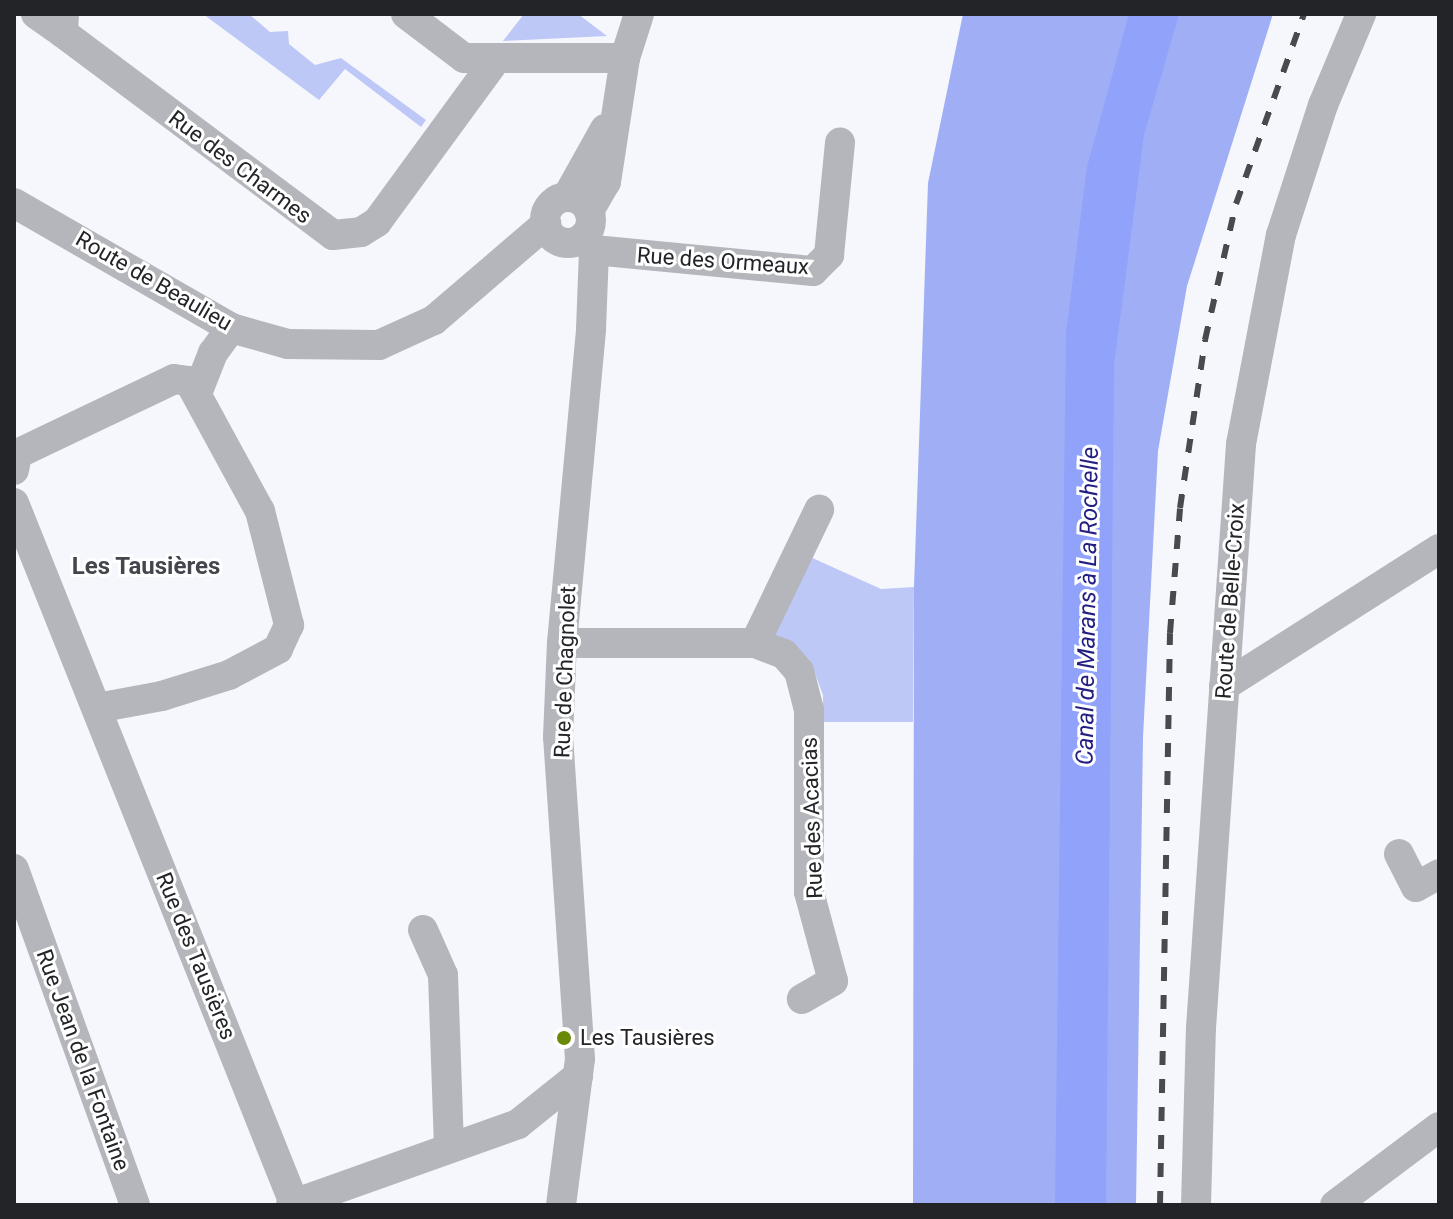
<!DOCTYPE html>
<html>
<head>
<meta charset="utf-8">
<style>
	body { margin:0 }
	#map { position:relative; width:1453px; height:1219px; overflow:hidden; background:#f5f7fd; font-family:Roboto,sans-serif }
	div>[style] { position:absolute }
	.green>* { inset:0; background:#bdc8f7 }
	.forest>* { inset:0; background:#9faef5 }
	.water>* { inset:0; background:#91a2fa }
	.minor>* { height:30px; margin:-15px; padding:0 15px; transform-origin:15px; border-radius:15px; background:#b5b6bb }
	.minor>.ring { margin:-15px; padding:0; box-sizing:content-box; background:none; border:30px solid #b5b6bb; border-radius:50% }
	.rail>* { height:6px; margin-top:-3px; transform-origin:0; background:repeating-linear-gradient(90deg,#494a4e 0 14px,transparent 0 28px) }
	.dots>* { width:22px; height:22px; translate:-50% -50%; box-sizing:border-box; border:4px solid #fff; border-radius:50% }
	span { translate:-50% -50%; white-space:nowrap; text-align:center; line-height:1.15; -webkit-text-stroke:6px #fff; paint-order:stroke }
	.street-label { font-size:22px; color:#232428 }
	.poi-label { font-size:22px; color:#232428 }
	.left { translate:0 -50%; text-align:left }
	.neighbourhood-label { font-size:24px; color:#44464e; font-weight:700 }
	.water-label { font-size:24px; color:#221e82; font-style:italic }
	.frame { position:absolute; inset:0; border:16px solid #232428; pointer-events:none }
</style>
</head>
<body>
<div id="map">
	<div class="green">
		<div style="clip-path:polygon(203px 14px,249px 14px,270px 32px,288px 31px,289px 44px,315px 65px,341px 58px,426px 120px,421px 127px,345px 69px,319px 100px)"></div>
		<div style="clip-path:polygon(524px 14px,578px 14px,607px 36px,503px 41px)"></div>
		<div style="clip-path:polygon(808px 556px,881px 589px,914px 587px,913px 722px,823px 722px,823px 695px,810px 660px,771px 636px)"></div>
	</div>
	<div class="forest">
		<div style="clip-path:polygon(963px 14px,1273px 14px,1187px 286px,1158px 451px,1143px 737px,1136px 1205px,913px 1205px,914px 587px,928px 183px)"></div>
	</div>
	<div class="water">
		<div style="clip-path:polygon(1129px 14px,1179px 14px,1144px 135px,1114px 365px,1106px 1205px,1055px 1205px,1066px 334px,1087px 167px)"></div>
	</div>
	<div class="minor">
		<div style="left:36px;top:14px;width:33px;rotate:35deg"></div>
		<div style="left:64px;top:14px;width:19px;rotate:93deg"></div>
		<div style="left:63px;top:33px;width:337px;rotate:36.8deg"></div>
		<div style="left:333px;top:235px;width:28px;rotate:-6deg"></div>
		<div style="left:361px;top:232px;width:19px;rotate:-32deg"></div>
		<div style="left:377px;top:222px;width:203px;rotate:-53.8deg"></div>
		<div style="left:406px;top:14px;width:73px;rotate:37.2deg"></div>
		<div style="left:464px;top:58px;width:161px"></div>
		<div style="left:567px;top:197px;width:78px;rotate:-60.8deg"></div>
		<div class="ring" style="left:545px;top:197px;width:16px;height:16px"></div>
		<div style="left:14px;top:203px;width:250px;rotate:29.9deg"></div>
		<div style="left:231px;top:328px;width:59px;rotate:15.7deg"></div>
		<div style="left:288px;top:344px;width:91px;rotate:0.6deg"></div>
		<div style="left:379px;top:345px;width:60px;rotate:-24.4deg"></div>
		<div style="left:434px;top:320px;width:148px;rotate:-40.6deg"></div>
		<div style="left:589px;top:211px;width:34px;rotate:-60deg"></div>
		<div style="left:606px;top:182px;width:125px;rotate:-81.3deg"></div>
		<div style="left:625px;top:58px;width:46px;rotate:-72.3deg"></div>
		<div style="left:594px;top:250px;width:220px;rotate:5.5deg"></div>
		<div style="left:813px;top:271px;width:23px;rotate:-45deg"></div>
		<div style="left:829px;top:255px;width:113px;rotate:-84.4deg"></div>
		<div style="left:198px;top:391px;width:41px;rotate:-68.5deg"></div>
		<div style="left:213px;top:353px;width:31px;rotate:-54deg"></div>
		<div style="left:14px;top:470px;width:16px;rotate:-79deg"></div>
		<div style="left:17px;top:454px;width:174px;rotate:-25.5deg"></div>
		<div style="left:174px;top:379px;width:15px;rotate:8deg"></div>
		<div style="left:189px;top:381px;width:148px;rotate:61.4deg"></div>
		<div style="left:260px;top:511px;width:118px;rotate:75.7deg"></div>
		<div style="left:289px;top:625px;width:26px;rotate:115deg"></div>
		<div style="left:278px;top:649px;width:55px;rotate:152deg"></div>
		<div style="left:229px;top:675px;width:70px;rotate:162.6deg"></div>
		<div style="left:162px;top:696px;width:66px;rotate:169.5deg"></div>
		<div style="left:14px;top:503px;width:754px;rotate:68.2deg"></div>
		<div style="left:562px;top:643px;width:193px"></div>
		<div style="left:755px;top:643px;width:31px;rotate:21deg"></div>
		<div style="left:784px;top:654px;width:23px;rotate:49deg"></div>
		<div style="left:799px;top:671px;width:40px;rotate:75.6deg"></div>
		<div style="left:809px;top:710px;width:182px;rotate:90deg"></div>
		<div style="left:809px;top:892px;width:92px;rotate:74.9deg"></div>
		<div style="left:833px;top:981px;width:36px;rotate:150deg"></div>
		<div style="left:755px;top:643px;width:148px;rotate:-64.3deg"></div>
		<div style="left:1224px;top:686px;width:255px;rotate:-32.5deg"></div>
		<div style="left:1399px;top:854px;width:37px;rotate:63deg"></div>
		<div style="left:1416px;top:887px;width:26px;rotate:-29deg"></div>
		<div style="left:14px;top:869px;width:357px;rotate:70.2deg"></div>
		<div style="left:423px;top:930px;width:49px;rotate:66deg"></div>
		<div style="left:443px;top:975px;width:173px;rotate:88deg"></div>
		<div style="left:291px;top:1205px;width:241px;rotate:-19.6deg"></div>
		<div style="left:518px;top:1124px;width:77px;rotate:-38.7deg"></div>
		<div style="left:561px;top:1205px;width:147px;rotate:-82.6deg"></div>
		<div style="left:580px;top:1059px;width:323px;rotate:-93.9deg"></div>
		<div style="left:558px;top:737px;width:94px;rotate:-87.6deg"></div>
		<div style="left:562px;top:643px;width:315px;rotate:-84.7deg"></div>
		<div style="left:591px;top:329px;width:79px;rotate:-87.8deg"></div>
		<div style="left:594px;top:250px;width:17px;rotate:-130deg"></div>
		<div style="left:1196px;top:1205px;width:177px;rotate:-88.4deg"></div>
		<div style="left:1201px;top:1028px;width:585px;rotate:-86.08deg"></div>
		<div style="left:1241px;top:444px;width:213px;rotate:-79.2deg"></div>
		<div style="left:1281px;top:235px;width:137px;rotate:-72.1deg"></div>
		<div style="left:1323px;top:105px;width:99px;rotate:-67.3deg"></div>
		<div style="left:1335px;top:1205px;width:130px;rotate:-36.9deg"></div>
	</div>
	<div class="rail">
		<div style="left:1160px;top:1205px;width:572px;rotate:-89deg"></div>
		<div style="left:1170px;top:633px;width:125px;rotate:-85.4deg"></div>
		<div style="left:1180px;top:508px;width:170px;rotate:-81.5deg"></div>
		<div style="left:1205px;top:340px;width:139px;rotate:-77.2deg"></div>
		<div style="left:1236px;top:204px;width:202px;rotate:-70.3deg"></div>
	</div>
	<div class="dots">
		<div style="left:564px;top:1038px;background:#6a8907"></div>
	</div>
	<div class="street-label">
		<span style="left:240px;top:167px;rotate:37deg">Rue des Charmes</span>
		<span style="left:723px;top:261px;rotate:4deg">Rue des Ormeaux</span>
		<span style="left:154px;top:281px;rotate:30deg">Route de Beaulieu</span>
		<span style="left:1230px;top:601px;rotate:-86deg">Route de Belle-Croix</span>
		<span style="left:565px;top:672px;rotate:-88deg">Rue de Chagnolet</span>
		<span style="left:812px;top:818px;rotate:-92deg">Rue des Acacias</span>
		<span style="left:196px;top:956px;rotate:68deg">Rue des Tausières</span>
		<span style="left:83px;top:1060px;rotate:70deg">Rue Jean de la Fontaine</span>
	</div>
	<div class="poi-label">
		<span class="left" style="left:580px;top:1038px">Les Tausières</span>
	</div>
	<div class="neighbourhood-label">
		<span style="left:146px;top:567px">Les Tausières</span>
	</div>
	<div class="water-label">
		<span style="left:1088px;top:606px;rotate:-89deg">Canal de Marans à La Rochelle</span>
	</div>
	<div class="frame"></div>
</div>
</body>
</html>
